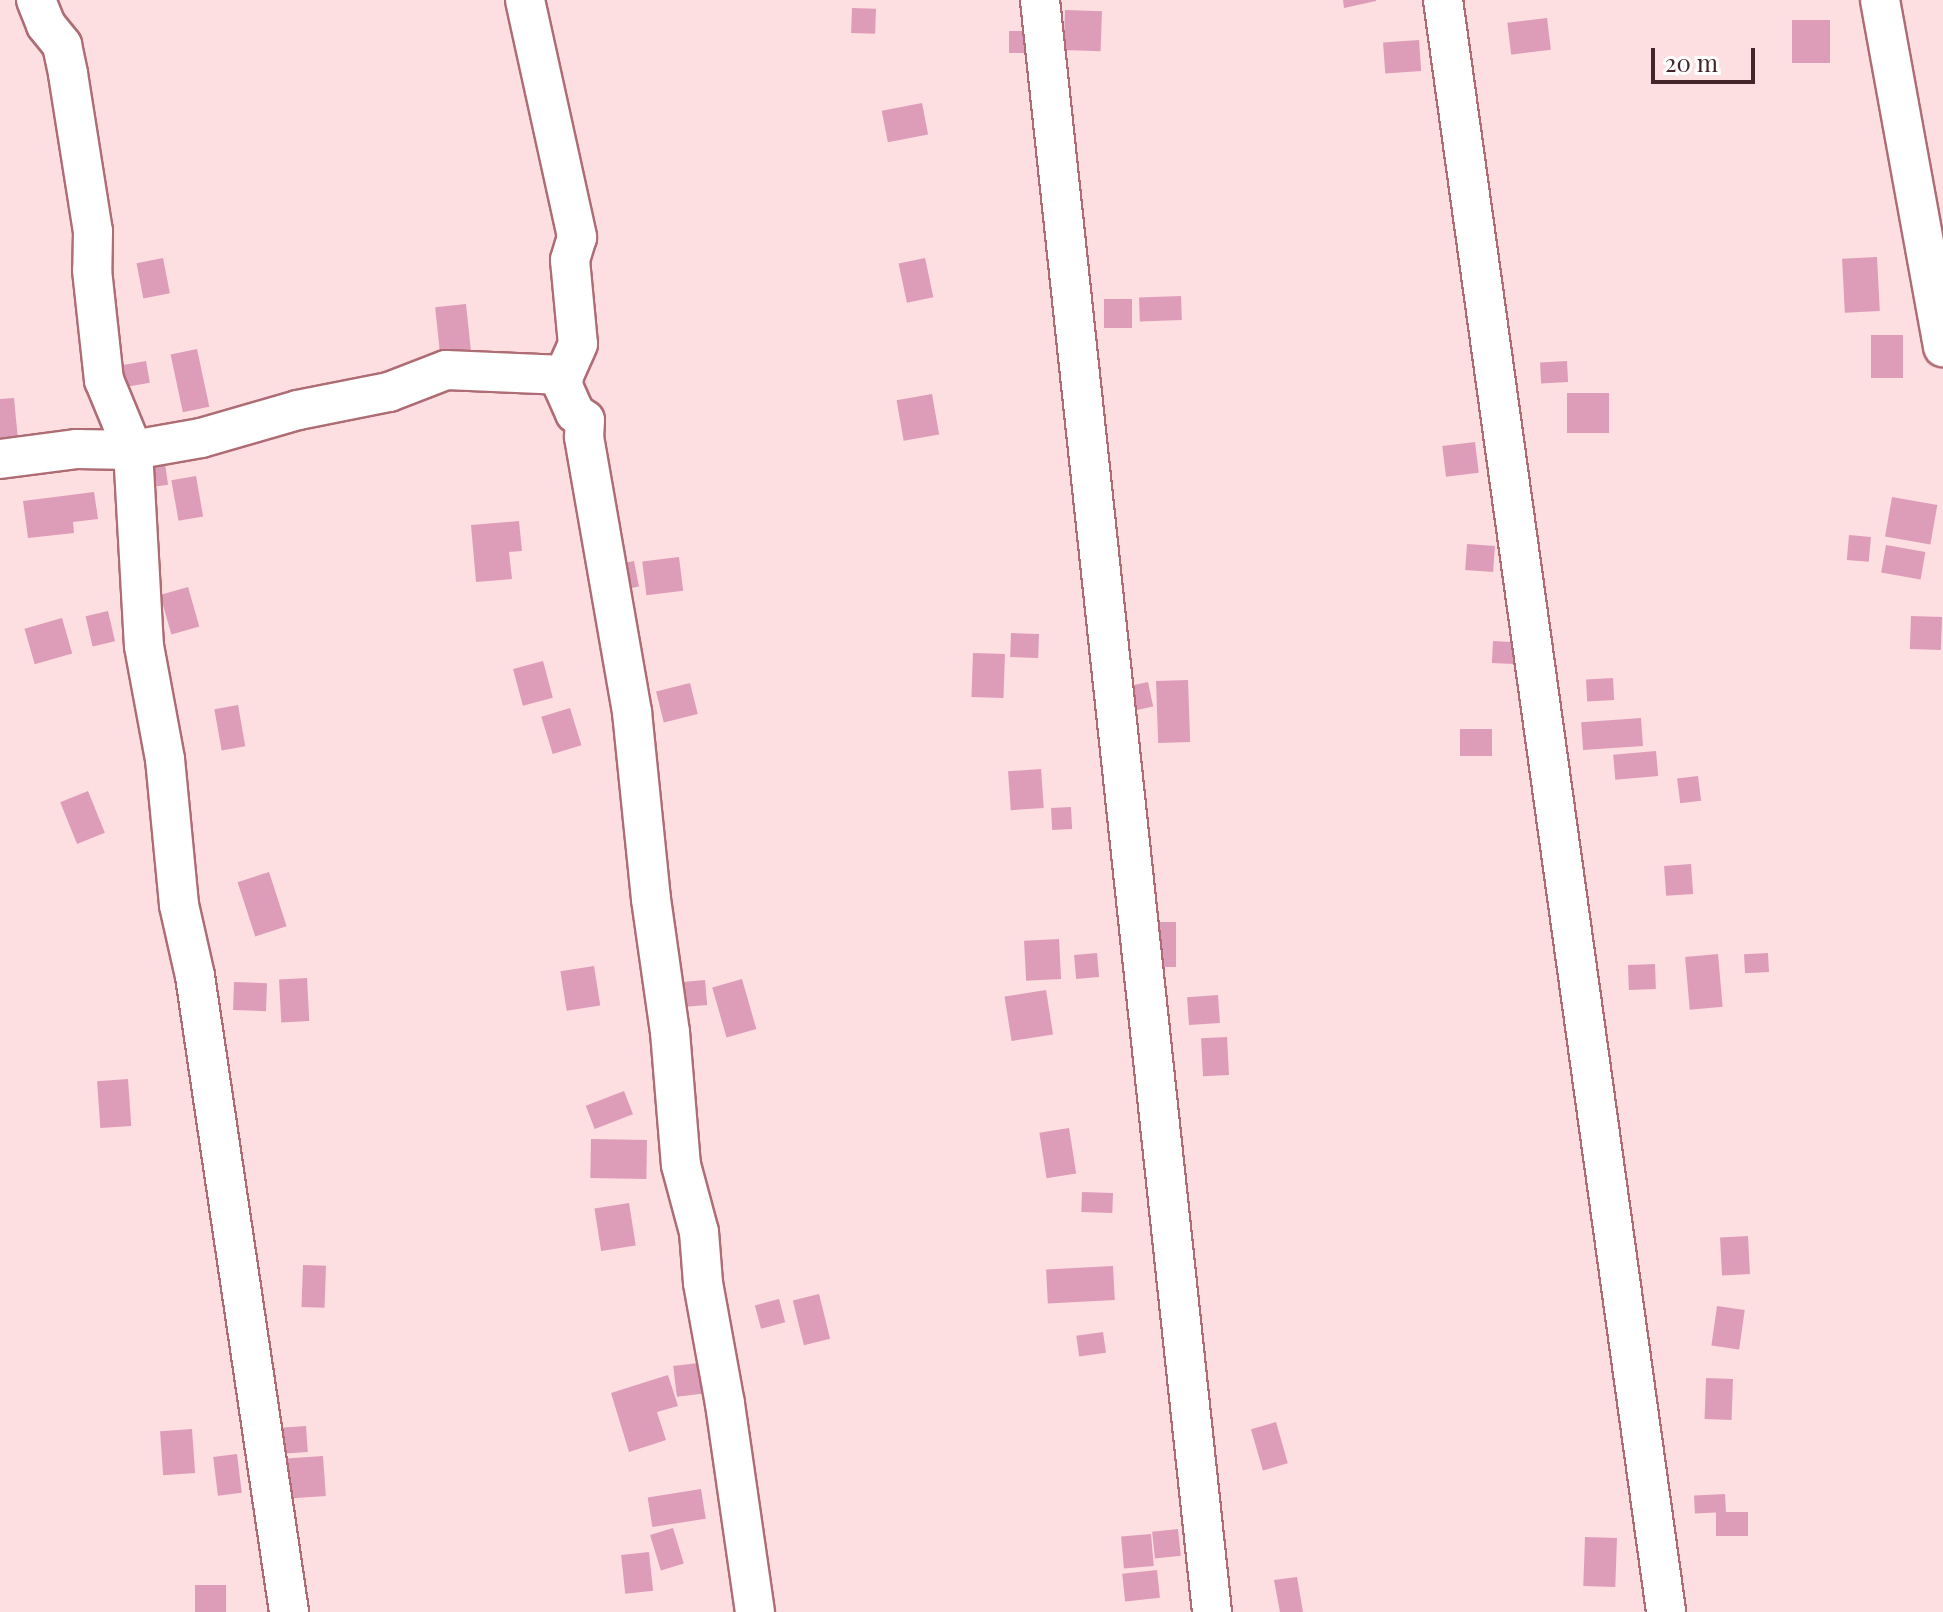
<!DOCTYPE html>
<html>
<head>
<meta charset="utf-8">
<style>
	body { margin:0 }
	#map { position:relative; width:1943px; height:1612px; overflow:hidden; background:#fddee1; font-family:"Playfair Display",serif }
	div>[style] { position:absolute }
	.building>* { inset:0; background:#dd9db9; transform-origin:0 0 }
	.roads { filter:drop-shadow(2px 0 #ae6c74) drop-shadow(-2px 0 #ae6c74) drop-shadow(0 2px #ae6c74) drop-shadow(0 -2px #ae6c74) }
	.minor>* { height:38px; margin:-19px; padding:0 19px; transform-origin:19px; border-radius:19px; background:#fff }
	span { translate:-50% -50%; white-space:nowrap; text-align:center; line-height:1.15; -webkit-text-stroke:6px #fff; paint-order:stroke }
	.scale { position:absolute; left:1651px; top:48px; width:104px; height:36px; box-sizing:border-box; border:4px solid #422629; border-top:0; padding-left:10px; font-size:24px; line-height:28px; white-space:nowrap; color:#422629; -webkit-text-stroke:6px #fff; paint-order:stroke }
</style>
</head>
<body>
<div id="map">
	<div class="building">
		<div style="clip-path:polygon(1343px 0,1376px 0,1376px 1px,1344px 8px)"></div>
		<div style="left:852px;top:8px;width:24px;height:25px;rotate:2deg"></div>
		<div style="left:1065px;top:10px;width:37px;height:40px;rotate:2deg"></div>
		<div style="left:1547px;top:18px;width:32px;height:40px;rotate:83deg"></div>
		<div style="left:1792px;top:20px;width:38px;height:43px"></div>
		<div style="left:1030px;top:31px;width:22px;height:21px;rotate:90deg"></div>
		<div style="left:1419px;top:40px;width:31px;height:36px;rotate:86deg"></div>
		<div style="left:922px;top:103px;width:32px;height:41px;rotate:79deg"></div>
		<div style="left:1877px;top:257px;width:54px;height:35px;rotate:87deg"></div>
		<div style="left:163px;top:258px;width:36px;height:27px;rotate:79deg"></div>
		<div style="left:925px;top:258px;width:40px;height:27px;rotate:78deg"></div>
		<div style="left:1181px;top:296px;width:24px;height:42px;rotate:88deg"></div>
		<div style="left:1104px;top:299px;width:28px;height:29px"></div>
		<div style="left:466px;top:304px;width:57px;height:31px;rotate:84deg"></div>
		<div style="left:1903px;top:335px;width:43px;height:32px;rotate:90deg"></div>
		<div style="left:197px;top:349px;width:59px;height:27px;rotate:78deg"></div>
		<div style="left:146px;top:361px;width:22px;height:26px;rotate:80deg"></div>
		<div style="left:1567px;top:361px;width:21px;height:27px;rotate:87deg"></div>
		<div style="left:1567px;top:393px;width:42px;height:40px"></div>
		<div style="left:932px;top:394px;width:41px;height:36px;rotate:80deg"></div>
		<div style="clip-path:polygon(14px 398px,18px 440px,0 441px,0 399px)"></div>
		<div style="left:1475px;top:442px;width:31px;height:33px;rotate:83deg"></div>
		<div style="left:165px;top:463px;width:22px;height:20px;rotate:82deg"></div>
		<div style="left:196px;top:476px;width:41px;height:25px;rotate:80deg"></div>
		<div style="clip-path:polygon(94px 492px,98px 519px,73px 522px,74px 533px,28px 538px,23px 501px)"></div>
		<div style="left:1892px;top:497px;width:46px;height:40px;rotate:10deg"></div>
		<div style="clip-path:polygon(519px 521px,522px 551px,509px 552px,512px 579px,476px 582px,471px 525px)"></div>
		<div style="left:1849px;top:535px;width:22px;height:25px;rotate:5deg"></div>
		<div style="left:1467px;top:544px;width:28px;height:26px;rotate:4deg"></div>
		<div style="left:1886px;top:545px;width:40px;height:28px;rotate:10deg"></div>
		<div style="left:679px;top:557px;width:34px;height:37px;rotate:83deg"></div>
		<div style="left:634px;top:561px;width:26px;height:23px;rotate:79deg"></div>
		<div style="left:188px;top:587px;width:41px;height:29px;rotate:74deg"></div>
		<div style="left:108px;top:611px;width:31px;height:23px;rotate:77deg"></div>
		<div style="left:1911px;top:616px;width:31px;height:33px;rotate:2deg"></div>
		<div style="left:62px;top:618px;width:37px;height:39px;rotate:74deg"></div>
		<div style="left:1011px;top:633px;width:28px;height:24px;rotate:2deg"></div>
		<div style="left:1493px;top:641px;width:22px;height:22px;rotate:3deg"></div>
		<div style="left:973px;top:653px;width:32px;height:44px;rotate:2deg"></div>
		<div style="left:543px;top:661px;width:38px;height:31px;rotate:75deg"></div>
		<div style="left:1613px;top:678px;width:22px;height:27px;rotate:87deg"></div>
		<div style="left:1188px;top:680px;width:62px;height:32px;rotate:88deg"></div>
		<div style="left:1148px;top:682px;width:25px;height:25px;rotate:78deg"></div>
		<div style="left:690px;top:683px;width:32px;height:35px;rotate:76deg"></div>
		<div style="left:238px;top:705px;width:42px;height:24px;rotate:80deg"></div>
		<div style="left:570px;top:708px;width:39px;height:30px;rotate:73deg"></div>
		<div style="left:1641px;top:718px;width:28px;height:60px;rotate:86deg"></div>
		<div style="left:1460px;top:729px;width:32px;height:27px"></div>
		<div style="left:1656px;top:751px;width:25px;height:43px;rotate:85deg"></div>
		<div style="left:1041px;top:769px;width:39px;height:33px;rotate:86deg"></div>
		<div style="left:1698px;top:776px;width:25px;height:21px;rotate:83deg"></div>
		<div style="left:88px;top:791px;width:45px;height:30px;rotate:68deg"></div>
		<div style="left:1071px;top:807px;width:22px;height:20px;rotate:87deg"></div>
		<div style="left:1691px;top:864px;width:30px;height:27px;rotate:86deg"></div>
		<div style="left:269px;top:872px;width:57px;height:33px;rotate:72deg"></div>
		<div style="left:1147px;top:922px;width:29px;height:45px"></div>
		<div style="left:1059px;top:939px;width:40px;height:35px;rotate:87deg"></div>
		<div style="left:1097px;top:953px;width:24px;height:23px;rotate:85deg"></div>
		<div style="left:1768px;top:953px;width:19px;height:24px;rotate:87deg"></div>
		<div style="left:1718px;top:954px;width:53px;height:33px;rotate:85deg"></div>
		<div style="left:1655px;top:964px;width:25px;height:27px;rotate:88deg"></div>
		<div style="left:594px;top:966px;width:40px;height:34px;rotate:81deg"></div>
		<div style="left:307px;top:978px;width:43px;height:28px;rotate:87deg"></div>
		<div style="left:742px;top:979px;width:52px;height:31px;rotate:74deg"></div>
		<div style="left:705px;top:980px;width:25px;height:25px;rotate:85deg"></div>
		<div style="left:234px;top:982px;width:33px;height:28px;rotate:2deg"></div>
		<div style="left:1046px;top:990px;width:45px;height:42px;rotate:81deg"></div>
		<div style="left:1218px;top:995px;width:28px;height:31px;rotate:86deg"></div>
		<div style="left:1227px;top:1037px;width:38px;height:26px;rotate:87deg"></div>
		<div style="left:128px;top:1079px;width:47px;height:31px;rotate:86deg"></div>
		<div style="left:624px;top:1091px;width:25px;height:41px;rotate:69deg"></div>
		<div style="left:1069px;top:1128px;width:46px;height:30px;rotate:81deg"></div>
		<div style="left:591px;top:1139px;width:56px;height:39px;rotate:1deg"></div>
		<div style="left:1082px;top:1192px;width:31px;height:20px;rotate:2deg"></div>
		<div style="left:629px;top:1203px;width:43px;height:35px;rotate:81deg"></div>
		<div style="left:1748px;top:1236px;width:38px;height:28px;rotate:87deg"></div>
		<div style="left:303px;top:1265px;width:23px;height:42px;rotate:2deg"></div>
		<div style="left:1113px;top:1266px;width:34px;height:67px;rotate:87deg"></div>
		<div style="left:819px;top:1294px;width:46px;height:27px;rotate:76deg"></div>
		<div style="left:779px;top:1299px;width:24px;height:25px;rotate:75deg"></div>
		<div style="left:1717px;top:1306px;width:28px;height:40px;rotate:8deg"></div>
		<div style="left:1103px;top:1332px;width:21px;height:27px;rotate:82deg"></div>
		<div style="left:698px;top:1363px;width:31px;height:25px;rotate:83deg"></div>
		<div style="clip-path:polygon(668px 1375px,678px 1406px,657px 1412px,666px 1440px,629px 1452px,611px 1393px)"></div>
		<div style="left:1706px;top:1378px;width:27px;height:41px;rotate:2deg"></div>
		<div style="left:1276px;top:1422px;width:43px;height:26px;rotate:74deg"></div>
		<div style="left:306px;top:1426px;width:26px;height:26px;rotate:86deg"></div>
		<div style="left:192px;top:1429px;width:44px;height:32px;rotate:86deg"></div>
		<div style="left:237px;top:1454px;width:39px;height:24px;rotate:83deg"></div>
		<div style="left:323px;top:1456px;width:40px;height:44px;rotate:86deg"></div>
		<div style="left:701px;top:1489px;width:30px;height:54px;rotate:81deg"></div>
		<div style="left:1725px;top:1494px;width:18px;height:31px;rotate:87deg"></div>
		<div style="left:1748px;top:1512px;width:24px;height:32px;rotate:90deg"></div>
		<div style="left:673px;top:1528px;width:37px;height:24px;rotate:73deg"></div>
		<div style="left:1178px;top:1529px;width:27px;height:26px;rotate:84deg"></div>
		<div style="left:1151px;top:1534px;width:32px;height:30px;rotate:85deg"></div>
		<div style="left:1585px;top:1537px;width:32px;height:49px;rotate:2deg"></div>
		<div style="left:649px;top:1552px;width:39px;height:28px;rotate:84deg"></div>
		<div style="left:1157px;top:1570px;width:28px;height:35px;rotate:84deg"></div>
		<div style="clip-path:polygon(1297px 1577px,1303px 1612px,1280px 1612px,1274px 1580px)"></div>
		<div style="left:195px;top:1585px;width:31px;height:27px"></div>
	</div>
	<div class="roads">
		<div class="minor">
			<div style="left:36px;top:0;width:27px;rotate:68deg"></div>
			<div style="left:46px;top:25px;width:26px;rotate:51deg"></div>
			<div style="left:62px;top:45px;width:30px;rotate:78deg"></div>
			<div style="left:68px;top:74px;width:159px;rotate:81deg"></div>
			<div style="left:93px;top:231px;width:39px;rotate:91deg"></div>
			<div style="left:92px;top:270px;width:111px;rotate:83.8deg"></div>
			<div style="left:104px;top:380px;width:76px;rotate:67.5deg"></div>
			<div style="left:133px;top:450px;width:196px;rotate:86.8deg"></div>
			<div style="left:144px;top:646px;width:115px;rotate:79.5deg"></div>
			<div style="left:165px;top:759px;width:147px;rotate:84.5deg"></div>
			<div style="left:179px;top:905px;width:73px;rotate:77.3deg"></div>
			<div style="left:195px;top:976px;width:643px;rotate:81.59deg"></div>
			<div style="left:525px;top:0;width:243px;rotate:77.6deg"></div>
			<div style="left:577px;top:237px;width:24px;rotate:107deg"></div>
			<div style="left:570px;top:260px;width:84px;rotate:84.6deg"></div>
			<div style="left:578px;top:344px;width:34px;rotate:114deg"></div>
			<div style="left:564px;top:375px;width:11px;rotate:95deg"></div>
			<div style="left:563px;top:386px;width:30px;rotate:66deg"></div>
			<div style="left:575px;top:413px;width:12px;rotate:35deg"></div>
			<div style="left:585px;top:420px;width:17px;rotate:93deg"></div>
			<div style="left:584px;top:437px;width:279px;rotate:80.1deg"></div>
			<div style="left:632px;top:712px;width:188px;rotate:84.2deg"></div>
			<div style="left:651px;top:899px;width:134px;rotate:81.9deg"></div>
			<div style="left:670px;top:1032px;width:133px;rotate:85.3deg"></div>
			<div style="left:681px;top:1165px;width:69px;rotate:75deg"></div>
			<div style="left:699px;top:1232px;width:51px;rotate:85.5deg"></div>
			<div style="left:703px;top:1283px;width:123px;rotate:79.7deg"></div>
			<div style="left:725px;top:1404px;width:210px;rotate:81.8deg"></div>
			<div style="left:1040px;top:0;width:1621px;rotate:83.91deg"></div>
			<div style="left:1443px;top:0;width:1627px;rotate:82.12deg"></div>
			<div style="left:1880px;top:0;width:353px;rotate:79.7deg"></div>
			<div style="left:0;top:459px;width:78px;rotate:-7.4deg"></div>
			<div style="left:77px;top:449px;width:56px;rotate:1deg"></div>
			<div style="left:133px;top:450px;width:69px;rotate:-10deg"></div>
			<div style="left:201px;top:438px;width:101px;rotate:-16.1deg"></div>
			<div style="left:298px;top:410px;width:93px;rotate:-11.2deg"></div>
			<div style="left:389px;top:392px;width:61px;rotate:-21.1deg"></div>
			<div style="left:446px;top:370px;width:118px;rotate:2.4deg"></div>
		</div>
	</div>
	<div class="scale">20 m</div>
</div>
</body>
</html>
